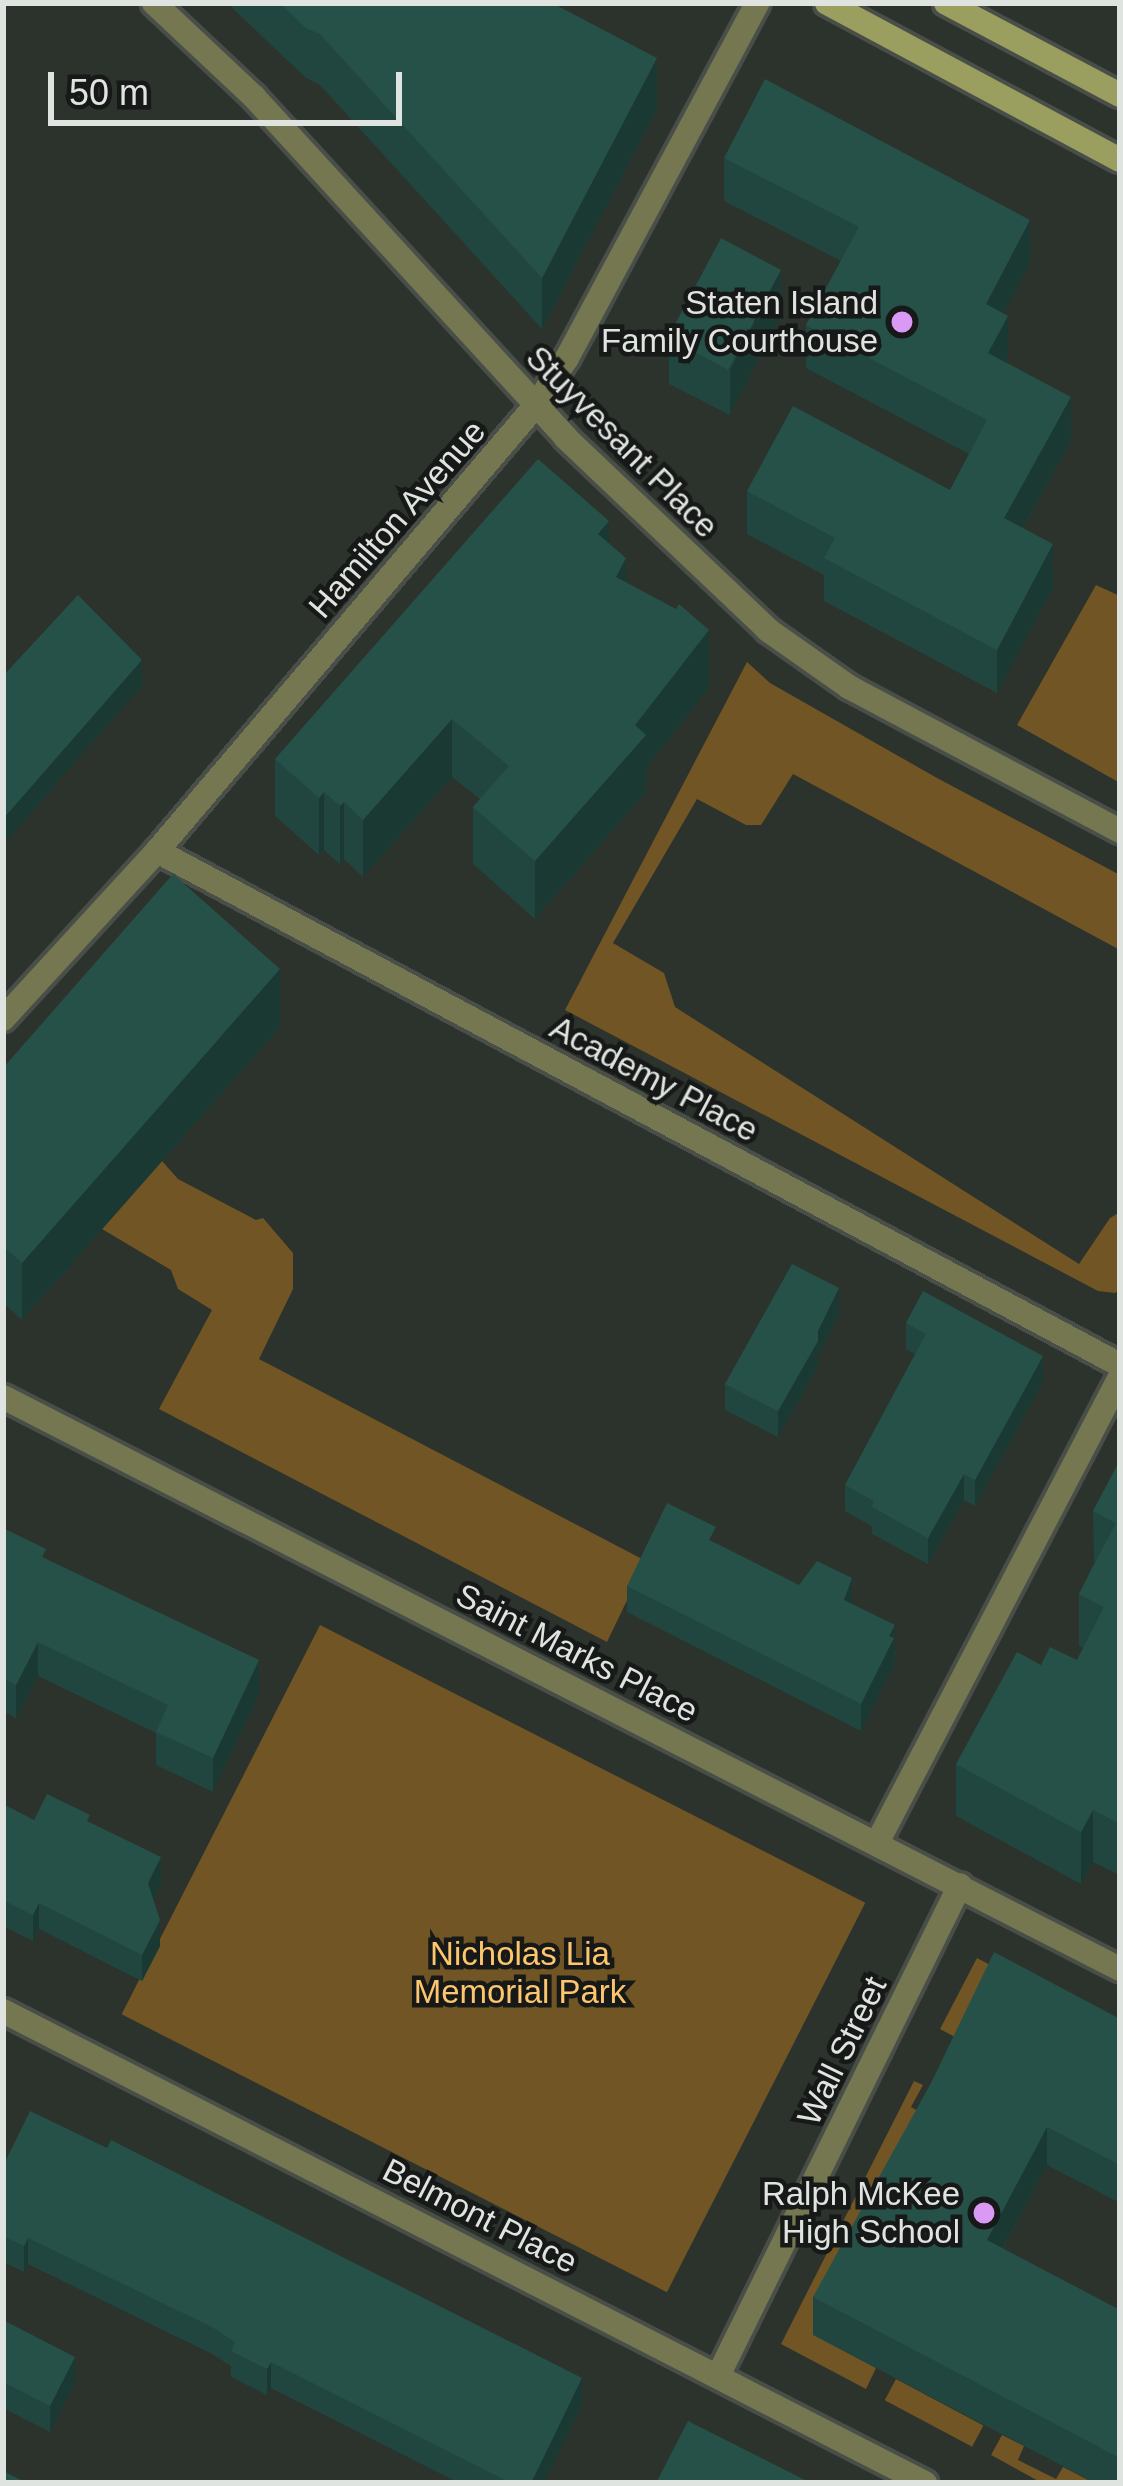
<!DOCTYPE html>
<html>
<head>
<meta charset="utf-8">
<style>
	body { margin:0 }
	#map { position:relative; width:1123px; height:2486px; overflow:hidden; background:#2c322c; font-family:Arial,sans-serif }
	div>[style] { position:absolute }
	.green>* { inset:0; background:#715525; transform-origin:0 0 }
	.roads { filter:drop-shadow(3px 0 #494e49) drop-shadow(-3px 0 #494e49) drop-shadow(0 3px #494e49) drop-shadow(0 -3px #494e49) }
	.minor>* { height:24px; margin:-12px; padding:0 12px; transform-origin:12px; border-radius:12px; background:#747750 }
	.secondary>* { height:24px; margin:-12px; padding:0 12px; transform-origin:12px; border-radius:12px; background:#9a9f5f }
	.wall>* { inset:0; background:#21463f }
	.shaded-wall>* { inset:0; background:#1b3933 }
	.building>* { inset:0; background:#265149; transform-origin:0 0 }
	.dots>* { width:33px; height:33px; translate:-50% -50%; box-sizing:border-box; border:6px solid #161917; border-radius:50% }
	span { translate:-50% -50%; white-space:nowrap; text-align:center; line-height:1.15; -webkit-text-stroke:9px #161917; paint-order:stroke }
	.poi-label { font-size:33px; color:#e0e4e0 }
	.right { translate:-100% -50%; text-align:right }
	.street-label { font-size:33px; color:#e0e4e0 }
	.park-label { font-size:33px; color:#fdc66d }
	.frame { position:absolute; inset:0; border:6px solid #e0e4e0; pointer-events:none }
	.scale { position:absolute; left:48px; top:72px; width:354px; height:54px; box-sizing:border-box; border:6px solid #e0e4e0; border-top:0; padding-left:15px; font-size:36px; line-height:42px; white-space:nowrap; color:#e0e4e0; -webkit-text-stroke:9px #161917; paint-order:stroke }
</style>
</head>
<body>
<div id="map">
	<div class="green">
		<div style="clip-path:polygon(1096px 585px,1120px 596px,1120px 783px,1017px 725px)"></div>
		<div style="clip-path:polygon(747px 662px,770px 683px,937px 778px,1120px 875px,1120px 950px,793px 774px,761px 825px,746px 825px,697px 799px,613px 943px,664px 973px,675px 1007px,1079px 1264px,1110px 1218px,1120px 1212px,1120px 1290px,1115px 1293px,1098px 1291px,565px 1010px)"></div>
		<div style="clip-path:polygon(162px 1161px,178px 1179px,256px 1220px,263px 1218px,293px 1253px,293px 1289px,259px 1359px,646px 1561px,607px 1642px,159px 1409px,212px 1310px,178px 1289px,171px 1270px,102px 1229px)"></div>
		<div style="left:320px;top:1625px;width:612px;height:437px;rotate:27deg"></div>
		<div style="clip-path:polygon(977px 1958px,1067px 2005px,966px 2043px,940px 2029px)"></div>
		<div style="clip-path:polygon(914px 2081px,923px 2085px,911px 2107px,932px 2119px,813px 2334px,876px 2368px,866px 2389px,781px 2344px)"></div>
		<div style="left:896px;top:2379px;width:99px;height:24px;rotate:28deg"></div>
		<div style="clip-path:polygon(1002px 2435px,1024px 2446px,1018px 2460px,1056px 2479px,1063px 2467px,1094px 2483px,1042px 2483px,991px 2455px)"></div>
	</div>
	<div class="roads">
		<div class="minor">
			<div style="left:154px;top:3px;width:137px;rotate:43.2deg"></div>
			<div style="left:254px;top:97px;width:462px;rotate:47.5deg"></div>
			<div style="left:566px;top:438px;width:279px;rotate:43.5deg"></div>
			<div style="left:768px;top:630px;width:99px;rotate:35.1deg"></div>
			<div style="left:849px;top:687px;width:307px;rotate:28deg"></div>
			<div style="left:157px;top:851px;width:1092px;rotate:28.09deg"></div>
			<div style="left:3px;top:1019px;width:228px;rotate:-47.5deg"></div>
			<div style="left:157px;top:851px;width:585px;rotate:-49.64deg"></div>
			<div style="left:536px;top:405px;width:56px;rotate:-56.6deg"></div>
			<div style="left:567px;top:358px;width:403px;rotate:-61.8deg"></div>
			<div style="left:3px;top:1397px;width:1255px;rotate:27.12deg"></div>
			<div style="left:877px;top:1843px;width:526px;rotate:-62.46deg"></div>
			<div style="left:3px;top:2011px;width:1036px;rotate:27.11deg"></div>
			<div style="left:719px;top:2374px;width:545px;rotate:-63.76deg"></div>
		</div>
		<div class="secondary">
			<div style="left:827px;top:3px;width:332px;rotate:28.2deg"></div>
			<div style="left:946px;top:3px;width:197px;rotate:27.9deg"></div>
		</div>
	</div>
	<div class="wall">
		<div style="clip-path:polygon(227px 3px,552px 3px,657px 109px,542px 329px,320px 85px,306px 78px)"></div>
		<div style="clip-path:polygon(724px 158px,1030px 263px,1003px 314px,1008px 359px,1006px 363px,1071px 441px,1023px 528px,1053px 587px,997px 693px,824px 601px,824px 575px,747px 534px,747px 491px,950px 490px,969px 454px,806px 368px,806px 325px,841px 261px,724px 201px)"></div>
		<div style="clip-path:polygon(781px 316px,730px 415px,669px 384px,669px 338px)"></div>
		<div style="clip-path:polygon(609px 543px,626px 582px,709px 688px,646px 768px,646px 792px,535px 919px,473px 864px,473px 807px,480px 799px,452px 777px,363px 877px,344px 859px,340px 864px,324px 850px,319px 855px,275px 816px,275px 759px)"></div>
		<div style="clip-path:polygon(280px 1027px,22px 1320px,3px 1303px,3px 1068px)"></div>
		<div style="clip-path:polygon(839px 1315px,818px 1356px,818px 1367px,778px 1437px,725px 1410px,725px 1384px)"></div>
		<div style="clip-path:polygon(906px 1323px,1043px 1382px,975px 1506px,964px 1500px,928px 1564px,872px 1534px,872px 1526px,845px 1511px,845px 1485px,915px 1354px,906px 1349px)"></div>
		<div style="clip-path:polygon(1120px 1460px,1120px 1875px,1093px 1862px,1081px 1884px,956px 1816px,956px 1764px,1041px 1665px,1077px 1660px,1083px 1648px,1079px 1646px,1079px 1594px,1094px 1563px,1093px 1511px)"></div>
		<div style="clip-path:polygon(3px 1528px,46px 1559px,259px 1694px,213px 1792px,156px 1765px,156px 1733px,38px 1676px,16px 1718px,3px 1711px)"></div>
		<div style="clip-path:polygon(716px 1543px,799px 1585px,852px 1605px,895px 1651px,894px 1664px,861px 1731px,627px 1612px,627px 1586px)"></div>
		<div style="clip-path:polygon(3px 1804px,34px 1820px,90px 1823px,161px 1884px,153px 1899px,160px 1946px,142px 1981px,39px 1929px,33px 1941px,3px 1926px)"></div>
		<div style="clip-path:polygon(1120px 2019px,1120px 2203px,1047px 2165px,1003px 2249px,1120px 2310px,1120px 2483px,1095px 2483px,813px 2335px,813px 2297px)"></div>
		<div style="clip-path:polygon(3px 2166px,582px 2404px,544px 2483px,459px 2483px,271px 2388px,267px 2395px,231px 2377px,231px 2366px,212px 2354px,28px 2264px,24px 2272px,3px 2262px)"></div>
		<div style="clip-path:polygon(3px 2320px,75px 2383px,50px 2432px,3px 2408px)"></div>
	</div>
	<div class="shaded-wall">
		<div style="clip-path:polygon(657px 58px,657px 109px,542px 329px,542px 278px)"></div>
		<div style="clip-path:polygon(1030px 220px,1030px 263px,986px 347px,986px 304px)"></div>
		<div style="clip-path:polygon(781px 270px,781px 316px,730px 415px,730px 370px)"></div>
		<div style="clip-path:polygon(1008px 316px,1008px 359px,988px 396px,988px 353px)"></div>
		<div style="clip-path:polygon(1071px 397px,1071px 441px,1004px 561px,1004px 518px)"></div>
		<div style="clip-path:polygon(609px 521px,609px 579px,598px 534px)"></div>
		<div style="clip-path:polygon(1053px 544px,1053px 587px,997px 693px,997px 650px)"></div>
		<div style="clip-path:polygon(626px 558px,626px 615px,616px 577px)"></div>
		<div style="clip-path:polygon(709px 630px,709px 688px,646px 768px,646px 792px,535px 919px,535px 861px,635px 725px)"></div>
		<div style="clip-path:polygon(142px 660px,142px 686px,3px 845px,3px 819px)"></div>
		<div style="clip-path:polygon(452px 719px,452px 777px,363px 877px,363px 820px)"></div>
		<div style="clip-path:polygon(324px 792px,324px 850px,319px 855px,319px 798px)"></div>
		<div style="clip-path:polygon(344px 802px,344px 859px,340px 864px,340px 806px)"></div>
		<div style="clip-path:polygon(280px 969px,280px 1027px,22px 1320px,22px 1263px)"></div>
		<div style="clip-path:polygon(839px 1288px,839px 1315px,818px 1356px,818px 1367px,778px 1437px,778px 1411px)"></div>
		<div style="clip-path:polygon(1043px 1356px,1043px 1382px,975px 1506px,975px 1480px)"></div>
		<div style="clip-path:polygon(964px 1474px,964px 1500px,928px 1564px,928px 1538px)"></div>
		<div style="clip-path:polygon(852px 1578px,852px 1604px,844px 1600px)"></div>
		<div style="clip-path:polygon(895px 1625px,894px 1664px,861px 1731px,861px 1704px)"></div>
		<div style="clip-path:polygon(38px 1642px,38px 1676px,16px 1718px,16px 1685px)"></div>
		<div style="clip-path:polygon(259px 1660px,259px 1694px,213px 1792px,213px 1758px)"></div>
		<div style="clip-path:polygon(1093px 1810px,1093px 1862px,1081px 1884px,1081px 1832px)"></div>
		<div style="clip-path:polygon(161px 1857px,161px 1884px,148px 1909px,148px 1883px)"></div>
		<div style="clip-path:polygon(39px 1903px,39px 1929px,33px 1941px,33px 1915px)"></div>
		<div style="clip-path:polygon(160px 1920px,160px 1946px,142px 1981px,142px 1955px)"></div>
		<div style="clip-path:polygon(1047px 2127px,1047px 2165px,987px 2278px,987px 2240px)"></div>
		<div style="clip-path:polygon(28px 2238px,28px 2264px,24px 2272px,24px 2246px)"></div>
		<div style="clip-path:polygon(75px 2357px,75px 2383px,50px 2432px,50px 2406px)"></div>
		<div style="clip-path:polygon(271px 2362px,271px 2388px,267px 2395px,267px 2369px)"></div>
		<div style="clip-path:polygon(582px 2378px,582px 2404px,544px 2483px,531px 2483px)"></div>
	</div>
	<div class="building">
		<div style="clip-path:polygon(280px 3px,552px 3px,657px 58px,542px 278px,320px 34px,306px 28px)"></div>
		<div style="clip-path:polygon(765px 79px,1030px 220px,986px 304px,1008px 316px,988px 353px,1071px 397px,1004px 518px,1053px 544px,997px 650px,824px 558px,835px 538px,747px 491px,793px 406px,950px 490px,987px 420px,806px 325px,859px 227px,724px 158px)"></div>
		<div style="left:721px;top:238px;width:68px;height:113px;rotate:28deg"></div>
		<div style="clip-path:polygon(538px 459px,609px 521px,598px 534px,626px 558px,616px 577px,676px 609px,679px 604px,709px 630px,635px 725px,646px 735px,535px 861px,473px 807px,509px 766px,452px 719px,363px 820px,344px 802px,340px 806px,324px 792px,319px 798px,275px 759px)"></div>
		<div style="clip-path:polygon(78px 595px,142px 660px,3px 819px,3px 676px)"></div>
		<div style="clip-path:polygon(173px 874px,280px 969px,22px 1263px,3px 1246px,3px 1068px)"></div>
		<div style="clip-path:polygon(792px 1264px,839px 1288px,818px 1331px,818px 1341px,778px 1411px,725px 1384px)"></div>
		<div style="clip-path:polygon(923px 1291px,1043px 1356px,975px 1480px,964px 1474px,928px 1538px,872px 1507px,874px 1501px,845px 1485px,926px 1334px,906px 1323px)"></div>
		<div style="clip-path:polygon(1120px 1460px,1120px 1824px,1093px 1810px,1081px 1832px,956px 1764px,1017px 1652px,1041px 1665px,1050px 1647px,1077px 1660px,1104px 1607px,1079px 1594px,1116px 1523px,1093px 1511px)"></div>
		<div style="clip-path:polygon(667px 1503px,716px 1527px,709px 1540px,799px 1585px,817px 1561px,852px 1578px,844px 1600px,895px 1625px,889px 1636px,894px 1638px,861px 1704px,627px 1586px)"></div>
		<div style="clip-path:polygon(3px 1528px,46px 1549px,42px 1557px,259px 1660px,213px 1758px,156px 1732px,168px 1705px,38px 1642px,16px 1685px,3px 1678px)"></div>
		<div style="clip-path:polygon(47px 1794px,90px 1815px,87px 1821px,161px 1857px,148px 1883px,160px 1920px,142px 1955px,39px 1903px,33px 1915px,3px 1900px,3px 1804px,34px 1820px)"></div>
		<div style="clip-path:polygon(994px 1952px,1120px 2019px,1120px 2165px,1047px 2127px,987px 2240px,1120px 2310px,1120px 2458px,813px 2297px,932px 2081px)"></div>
		<div style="clip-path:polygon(30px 2111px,107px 2148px,111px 2140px,582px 2378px,531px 2483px,511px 2483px,271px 2362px,267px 2369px,231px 2351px,235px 2342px,212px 2327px,28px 2238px,24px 2246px,3px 2236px,3px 2166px)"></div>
		<div style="clip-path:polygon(3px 2320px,75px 2357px,50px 2406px,3px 2382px)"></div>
		<div style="clip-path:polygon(688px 2421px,811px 2483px,656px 2483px)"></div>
		<div style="clip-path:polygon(3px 2471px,27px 2483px,3px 2483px)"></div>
	</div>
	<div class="dots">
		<div style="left:902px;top:322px;background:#db99f6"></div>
		<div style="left:984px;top:2213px;background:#db99f6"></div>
	</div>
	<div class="poi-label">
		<span class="right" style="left:878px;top:322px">Staten Island<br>Family Courthouse</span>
		<span class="right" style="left:960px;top:2213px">Ralph McKee<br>High School</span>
	</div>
	<div class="street-label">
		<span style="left:622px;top:442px;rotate:45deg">Stuyvesant Place</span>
		<span style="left:397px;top:519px;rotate:-49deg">Hamilton Avenue</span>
		<span style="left:654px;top:1079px;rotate:28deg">Academy Place</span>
		<span style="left:577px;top:1653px;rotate:27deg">Saint Marks Place</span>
		<span style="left:842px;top:2051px;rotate:-64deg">Wall Street</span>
		<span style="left:480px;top:2216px;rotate:27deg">Belmont Place</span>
	</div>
	<div class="park-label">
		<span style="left:520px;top:1973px">Nicholas Lia<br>Memorial Park</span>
	</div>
	<div class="frame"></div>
	<div class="scale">50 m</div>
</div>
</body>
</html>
